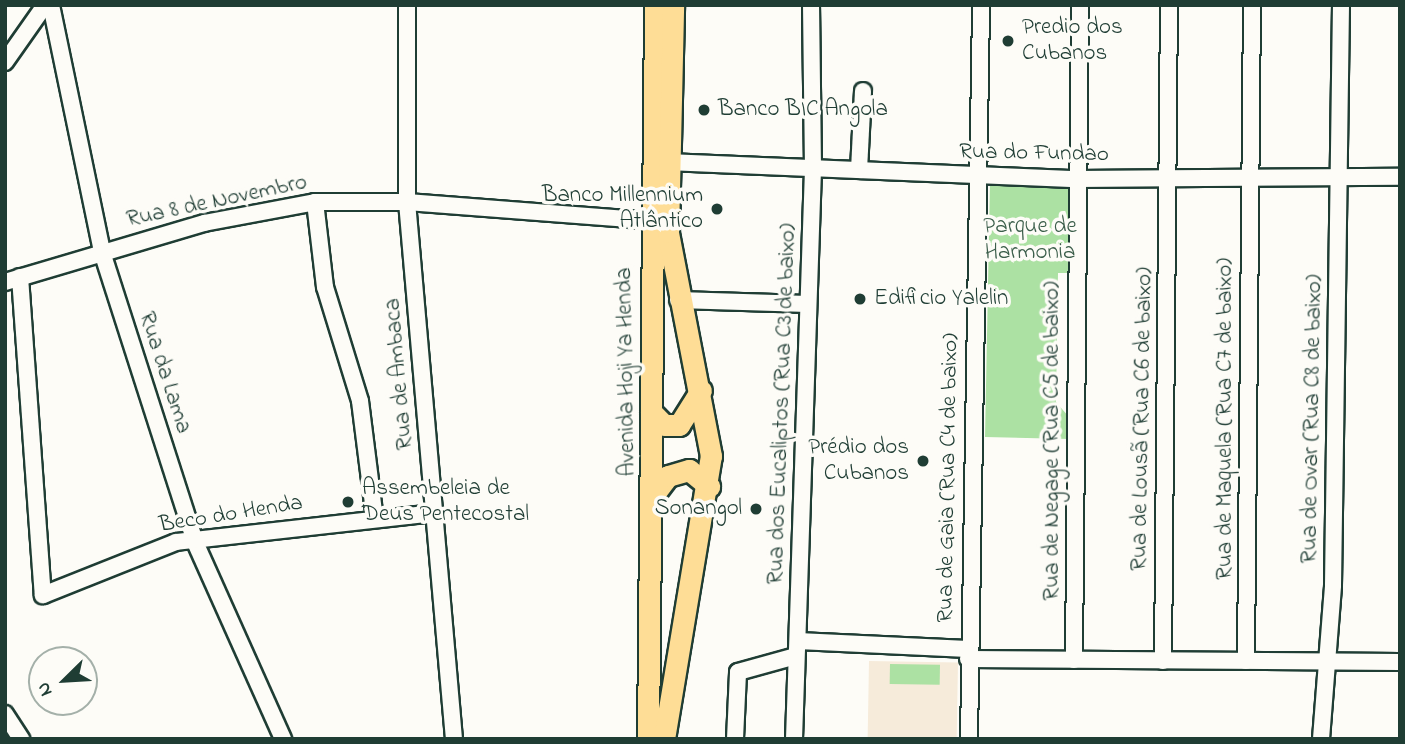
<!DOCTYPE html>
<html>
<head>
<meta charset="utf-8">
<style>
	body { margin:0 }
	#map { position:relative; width:1405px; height:744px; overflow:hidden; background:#fdfcf7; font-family:"Indie Flower",sans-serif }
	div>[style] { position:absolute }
	.built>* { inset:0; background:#f6ebda; transform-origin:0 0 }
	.green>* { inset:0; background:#ace1a3; transform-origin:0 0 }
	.roads { filter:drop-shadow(2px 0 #1f3d34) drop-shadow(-2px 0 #1f3d34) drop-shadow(0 2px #1f3d34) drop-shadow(0 -2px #1f3d34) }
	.minor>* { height:16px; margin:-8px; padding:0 8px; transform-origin:8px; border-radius:8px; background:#fdfcf7 }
	.major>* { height:21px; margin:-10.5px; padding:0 10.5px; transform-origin:10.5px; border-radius:10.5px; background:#fedd96 }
	.dots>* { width:19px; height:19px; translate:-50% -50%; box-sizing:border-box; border:4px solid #fdfcf7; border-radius:50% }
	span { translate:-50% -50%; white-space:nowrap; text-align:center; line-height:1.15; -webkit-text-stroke:7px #fdfcf7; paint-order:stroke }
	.poi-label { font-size:23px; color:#1f3d34 }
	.left { translate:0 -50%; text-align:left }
	.right { translate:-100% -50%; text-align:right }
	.street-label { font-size:23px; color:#1f3d34 }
	.park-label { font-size:23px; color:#3b5e4a }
	.frame { position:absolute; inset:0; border:7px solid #1f3d34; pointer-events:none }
	.north { position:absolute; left:28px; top:646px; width:70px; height:70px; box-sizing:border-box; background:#fdfcf7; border:2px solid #a4b0a9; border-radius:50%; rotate:246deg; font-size:19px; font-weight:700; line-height:28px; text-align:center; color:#1f3d34 }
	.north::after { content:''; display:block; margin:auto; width:24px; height:32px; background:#1f3d34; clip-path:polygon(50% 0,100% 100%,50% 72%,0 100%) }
</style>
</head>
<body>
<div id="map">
	<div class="built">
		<div style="left:869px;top:661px;width:89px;height:77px;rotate:1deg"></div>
	</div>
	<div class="green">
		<div style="clip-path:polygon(990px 183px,1073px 185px,1073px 273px,1058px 273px,1056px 402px,1069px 417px,1069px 439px,985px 437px)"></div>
		<div style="left:890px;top:664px;width:50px;height:20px;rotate:1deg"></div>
	</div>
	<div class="roads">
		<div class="minor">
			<div style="left:51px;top:5px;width:252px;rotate:78.3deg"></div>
			<div style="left:102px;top:252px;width:305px;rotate:72.2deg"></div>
			<div style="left:195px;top:542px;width:216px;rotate:65.9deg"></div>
			<div style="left:407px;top:5px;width:197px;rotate:90deg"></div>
			<div style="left:407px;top:202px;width:539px;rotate:85deg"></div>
			<div style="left:5px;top:62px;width:70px;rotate:-54.9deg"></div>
			<div style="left:667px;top:162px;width:410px;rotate:2.4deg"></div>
			<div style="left:1077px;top:179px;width:323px;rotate:-0.4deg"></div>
			<div style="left:859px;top:170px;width:79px;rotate:-87.1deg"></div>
			<div style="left:315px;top:202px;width:86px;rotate:83.3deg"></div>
			<div style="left:325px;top:287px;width:119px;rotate:72.9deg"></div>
			<div style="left:360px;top:401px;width:119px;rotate:82.8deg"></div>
			<div style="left:20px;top:277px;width:319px;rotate:85.9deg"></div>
			<div style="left:43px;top:595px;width:143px;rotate:-21.7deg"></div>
			<div style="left:176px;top:542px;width:261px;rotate:-6.4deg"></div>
			<div style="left:5px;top:282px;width:208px;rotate:-16.5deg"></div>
			<div style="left:204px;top:223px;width:113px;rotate:-10.7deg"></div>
			<div style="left:315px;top:202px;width:92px"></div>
			<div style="left:407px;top:202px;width:246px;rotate:4.4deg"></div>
			<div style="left:678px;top:300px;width:130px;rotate:1.8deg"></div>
			<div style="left:798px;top:641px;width:170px;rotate:2.7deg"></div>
			<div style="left:968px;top:659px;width:432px;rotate:0.4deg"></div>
			<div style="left:1074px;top:660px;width:655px;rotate:-89.48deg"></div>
			<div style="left:1163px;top:661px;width:656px;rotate:-89.48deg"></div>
			<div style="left:1246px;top:661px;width:656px;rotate:-89.48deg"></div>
			<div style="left:5px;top:714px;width:30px;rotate:57deg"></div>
			<div style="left:735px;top:739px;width:67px;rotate:-87.4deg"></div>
			<div style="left:738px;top:672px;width:60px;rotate:-15.4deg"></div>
			<div style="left:794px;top:739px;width:571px;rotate:-88.09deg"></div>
			<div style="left:813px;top:168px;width:163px;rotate:-90.7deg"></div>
			<div style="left:969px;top:739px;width:734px;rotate:-89.06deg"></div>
			<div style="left:1321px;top:739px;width:154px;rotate:-85.5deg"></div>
			<div style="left:1333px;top:585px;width:580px;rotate:-89.21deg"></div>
		</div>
		<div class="major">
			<div style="left:651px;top:412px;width:18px;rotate:45deg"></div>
			<div style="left:664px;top:425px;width:15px"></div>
			<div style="left:679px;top:425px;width:41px;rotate:-57.8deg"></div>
			<div style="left:655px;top:493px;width:21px;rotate:-53deg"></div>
			<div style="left:668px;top:476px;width:22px;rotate:-16deg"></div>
			<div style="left:689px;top:470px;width:26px;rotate:39deg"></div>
			<div style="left:648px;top:739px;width:734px;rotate:-89.45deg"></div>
			<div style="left:664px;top:739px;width:287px;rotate:-80.6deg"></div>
			<div style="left:711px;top:456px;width:228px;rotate:-100.9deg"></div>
			<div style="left:668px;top:232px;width:227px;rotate:-88.7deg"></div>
		</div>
	</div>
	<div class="dots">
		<div style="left:1008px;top:41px;background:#1f3d34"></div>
		<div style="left:704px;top:110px;background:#1f3d34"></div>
		<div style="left:717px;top:209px;background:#1f3d34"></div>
		<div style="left:860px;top:299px;background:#1f3d34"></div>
		<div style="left:923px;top:461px;background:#1f3d34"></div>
		<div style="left:348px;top:502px;background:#1f3d34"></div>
		<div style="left:756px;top:509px;background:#1f3d34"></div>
	</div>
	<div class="poi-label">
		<span class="left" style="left:1022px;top:41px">Predio dos<br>Cubanos</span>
		<span class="left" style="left:718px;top:110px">Banco BIC Angola</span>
		<span class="right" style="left:703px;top:209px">Banco Millennium<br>Atlântico</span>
		<span class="left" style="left:874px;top:299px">Edificio Yalelin</span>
		<span class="right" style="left:909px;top:461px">Prédio dos<br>Cubanos</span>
		<span class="left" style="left:362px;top:502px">Assembeleia de<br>Deus Pentecostal</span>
		<span class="right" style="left:742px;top:509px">Sonangol</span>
	</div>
	<div class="street-label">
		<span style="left:1034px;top:154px;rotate:1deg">Rua do Fundao</span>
		<span style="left:217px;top:202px;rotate:-12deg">Rua 8 de Novembro</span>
		<span style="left:627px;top:372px;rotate:-91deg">Avenida Hoji Ya Henda</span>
		<span style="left:164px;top:373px;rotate:72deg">Rua da Lama</span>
		<span style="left:400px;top:374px;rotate:-95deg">Rua de Ambaca</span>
		<span style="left:783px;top:404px;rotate:-88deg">Rua dos Eucaliptos (Rua C3 de baixo)</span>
		<span style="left:1143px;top:419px;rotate:-89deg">Rua de Lousã (Rua C6 de baixo)</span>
		<span style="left:1226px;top:419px;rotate:-90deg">Rua de Maquela (Rua C7 de baixo)</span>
		<span style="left:1313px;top:419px;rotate:-89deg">Rua de Ovar (Rua C8 de baixo)</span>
		<span style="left:1053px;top:441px;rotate:-90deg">Rua de Negage (Rua C5 de baixo)</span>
		<span style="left:949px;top:478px;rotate:-89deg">Rua de Gaia (Rua C4 de baixo)</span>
		<span style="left:231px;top:515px;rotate:-9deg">Beco do Henda</span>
	</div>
	<div class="park-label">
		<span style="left:1030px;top:240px">Parque de<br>Harmonia</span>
	</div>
	<div class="frame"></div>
	<div class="north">N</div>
</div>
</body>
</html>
